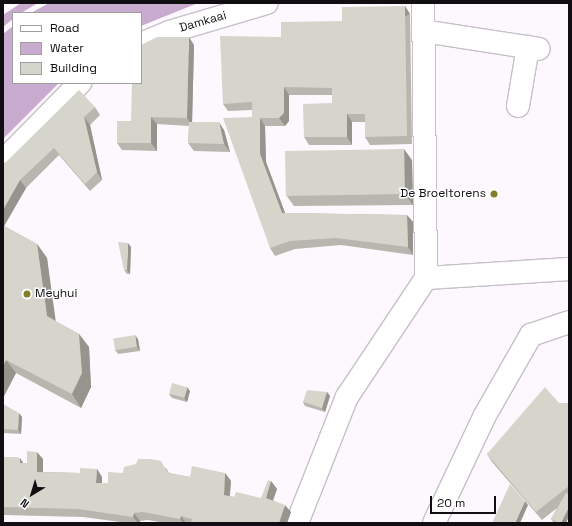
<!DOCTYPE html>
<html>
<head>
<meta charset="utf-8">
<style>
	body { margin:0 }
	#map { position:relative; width:572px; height:526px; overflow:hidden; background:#fdf8fe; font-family:"Space Grotesk",sans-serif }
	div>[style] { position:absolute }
	.water>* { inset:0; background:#c8abcf }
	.pier>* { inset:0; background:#fdf8fe }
	.roads { filter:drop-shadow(1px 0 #c6c0c8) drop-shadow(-1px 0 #c6c0c8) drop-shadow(0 1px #c6c0c8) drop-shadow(0 -1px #c6c0c8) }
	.minor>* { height:22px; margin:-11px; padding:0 11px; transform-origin:11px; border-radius:11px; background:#fff }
	.wall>* { inset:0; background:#b7b7af }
	.shaded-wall>* { inset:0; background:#95958e; transform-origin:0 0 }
	.building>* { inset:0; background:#d5d5cb; transform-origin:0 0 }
	.dots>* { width:11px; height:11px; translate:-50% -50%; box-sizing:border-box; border:2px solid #fff; border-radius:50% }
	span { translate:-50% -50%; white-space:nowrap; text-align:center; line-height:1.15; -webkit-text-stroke:3px #fff; paint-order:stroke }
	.street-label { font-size:12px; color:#110e11 }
	.poi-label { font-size:12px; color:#110e11 }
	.right { translate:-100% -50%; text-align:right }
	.left { translate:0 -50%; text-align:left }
	.frame { position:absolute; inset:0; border:4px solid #110e11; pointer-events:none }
	.legend { position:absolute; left:12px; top:12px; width:130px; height:72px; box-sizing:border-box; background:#fff; border:1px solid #a09fa0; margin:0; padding:5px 7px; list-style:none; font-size:12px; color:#110e11 }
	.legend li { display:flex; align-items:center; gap:8px; height:20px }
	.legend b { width:20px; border:1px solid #a09fa0 }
	.north { position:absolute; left:12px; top:474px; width:40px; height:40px; -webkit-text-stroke:3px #fff; paint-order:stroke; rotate:218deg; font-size:11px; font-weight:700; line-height:16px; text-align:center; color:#110e11 }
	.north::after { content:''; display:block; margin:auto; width:14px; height:18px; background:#110e11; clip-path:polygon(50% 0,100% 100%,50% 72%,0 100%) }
	.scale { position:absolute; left:430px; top:496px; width:66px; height:18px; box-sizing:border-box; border:2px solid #110e11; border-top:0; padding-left:5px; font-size:12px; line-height:14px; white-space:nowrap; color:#110e11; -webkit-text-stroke:3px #fff; paint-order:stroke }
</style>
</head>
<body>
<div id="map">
	<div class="water">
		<div style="clip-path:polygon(21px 3px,198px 3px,141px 26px,141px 13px,13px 13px,13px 83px,59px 83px,3px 139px,3px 15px)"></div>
	</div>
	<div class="pier">
		<div style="clip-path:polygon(38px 3px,49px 3px,31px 13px,21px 13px)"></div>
		<div style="clip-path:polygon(13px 19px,13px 26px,3px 34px,3px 27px)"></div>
	</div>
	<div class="roads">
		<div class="minor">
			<div style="left:423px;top:31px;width:117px;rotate:8.8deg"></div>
			<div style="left:141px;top:44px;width:30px;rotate:-23deg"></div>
			<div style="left:169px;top:32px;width:102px;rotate:-16.5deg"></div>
			<div style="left:518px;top:106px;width:60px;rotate:-80.4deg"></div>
			<div style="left:3px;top:161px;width:110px;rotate:-45.4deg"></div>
			<div style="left:426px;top:278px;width:143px;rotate:-3.6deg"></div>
			<div style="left:297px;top:523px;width:136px;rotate:-68.4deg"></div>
			<div style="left:347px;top:397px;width:143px;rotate:-56.4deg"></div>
			<div style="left:426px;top:278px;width:275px;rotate:-90.6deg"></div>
			<div style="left:434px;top:523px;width:117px;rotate:-64.7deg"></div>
			<div style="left:484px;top:417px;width:95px;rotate:-60.2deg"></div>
			<div style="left:531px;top:335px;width:40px;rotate:-18.9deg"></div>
		</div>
	</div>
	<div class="wall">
		<div style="clip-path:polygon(405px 6px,410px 14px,412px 144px,370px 145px,365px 137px,365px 122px,352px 122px,352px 145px,309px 145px,304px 137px,332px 103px,332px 95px,289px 95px,289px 121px,285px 126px,265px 126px,266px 162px,285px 213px,407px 215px,413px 222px,413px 255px,341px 245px,295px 249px,275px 256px,270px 248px,252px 117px,252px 110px,228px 111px,223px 104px,281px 37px)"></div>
		<div style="clip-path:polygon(194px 45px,192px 122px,224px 130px,230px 152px,194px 151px,188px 143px,189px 126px,157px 124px,157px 151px,122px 150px,117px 143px,131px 121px)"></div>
		<div style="clip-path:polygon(95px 107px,100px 115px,90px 125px,102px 180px,90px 191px,59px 155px,26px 188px,4px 226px,37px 244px,47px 258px,55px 321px,79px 334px,89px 347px,91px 387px,81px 408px,16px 373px,3px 398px,3px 164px)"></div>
		<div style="clip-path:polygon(412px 160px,413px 205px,294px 206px,286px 195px)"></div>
		<div style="clip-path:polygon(131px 247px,130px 274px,127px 274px,124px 270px)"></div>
		<div style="clip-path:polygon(138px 339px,140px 351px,118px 354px,115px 350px)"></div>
		<div style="clip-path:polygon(190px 391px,187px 402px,172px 398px,169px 394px)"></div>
		<div style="clip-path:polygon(327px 392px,330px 396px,325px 412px,305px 406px,303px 402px)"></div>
		<div style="clip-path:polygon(559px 403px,569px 403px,569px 516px,566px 523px,554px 523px,551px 519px,557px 508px,542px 520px,492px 462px,487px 454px)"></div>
		<div style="clip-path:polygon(3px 404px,22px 417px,21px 434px,3px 433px)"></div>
		<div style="clip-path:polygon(3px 457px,20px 458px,23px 463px,27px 463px,43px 459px,43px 472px,80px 473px,97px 469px,102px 477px,102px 483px,108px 483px,123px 473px,166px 468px,169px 473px,190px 477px,225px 473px,231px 481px,230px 496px,234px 497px,261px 498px,271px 481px,277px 489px,273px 500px,291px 512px,287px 523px,164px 523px,148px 520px,140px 521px,139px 523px,128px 523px,83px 517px,4px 515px,4px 518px,3px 518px)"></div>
	</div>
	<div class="shaded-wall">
		<div style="left:405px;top:6px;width:9px;height:130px;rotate:58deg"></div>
		<div style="clip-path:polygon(189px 37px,194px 45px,192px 126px,187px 118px)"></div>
		<div style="clip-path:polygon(284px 87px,289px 95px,289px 121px,285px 126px,279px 118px)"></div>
		<div style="clip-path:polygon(347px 114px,352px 122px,352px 145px,347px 137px)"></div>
		<div style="clip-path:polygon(84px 117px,90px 125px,102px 180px,97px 172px)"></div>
		<div style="clip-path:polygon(151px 117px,157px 124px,157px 151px,151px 143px)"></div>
		<div style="clip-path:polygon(260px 118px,265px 126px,266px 162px,288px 221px,282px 213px,260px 154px)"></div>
		<div style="clip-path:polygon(219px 122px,224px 130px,230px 152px,224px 144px)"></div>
		<div style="clip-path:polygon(404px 149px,412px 160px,413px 205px,405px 194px)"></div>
		<div style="clip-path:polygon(20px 180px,26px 188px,3px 228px,3px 210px)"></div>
		<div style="clip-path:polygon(407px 215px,413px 222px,413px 255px,408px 247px)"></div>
		<div style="clip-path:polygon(128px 243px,131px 247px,130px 274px,127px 270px)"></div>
		<div style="clip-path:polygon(37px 244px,47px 258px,57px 330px,47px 316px)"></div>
		<div style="clip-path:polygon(79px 334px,89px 347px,91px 387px,81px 408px,72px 394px)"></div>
		<div style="clip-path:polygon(135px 335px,138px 339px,140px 351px,137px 347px)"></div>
		<div style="clip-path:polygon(6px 360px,16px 373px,3px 398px,3px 366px)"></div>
		<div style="clip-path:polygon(187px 387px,190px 391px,187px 402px,184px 398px)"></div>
		<div style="clip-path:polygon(327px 392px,330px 396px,325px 412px,322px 408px)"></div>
		<div style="clip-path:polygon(19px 413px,22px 417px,21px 434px,18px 430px)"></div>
		<div style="clip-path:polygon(37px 452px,43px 459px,43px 479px,37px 472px)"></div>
		<div style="clip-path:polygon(20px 458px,25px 466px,20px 463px)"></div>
		<div style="clip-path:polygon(97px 469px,102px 477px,102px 490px,96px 483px)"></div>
		<div style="clip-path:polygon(225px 473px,231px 481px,229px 502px,224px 495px)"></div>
		<div style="clip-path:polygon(271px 481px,277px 489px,271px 506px,266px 498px)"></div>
		<div style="clip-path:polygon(525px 501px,528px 505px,520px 523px,515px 523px)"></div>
		<div style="clip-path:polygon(285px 505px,291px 512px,287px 523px,279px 523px)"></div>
		<div style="clip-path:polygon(569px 507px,569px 516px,566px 523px,561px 523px)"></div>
		<div style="clip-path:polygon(134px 513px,140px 521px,139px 523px,138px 523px,133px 517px)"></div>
		<div style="clip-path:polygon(181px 516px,186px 523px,183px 523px,180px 519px)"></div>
	</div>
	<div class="building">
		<div style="clip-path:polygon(405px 6px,407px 136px,365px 137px,365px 114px,347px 114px,347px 137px,304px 137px,303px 104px,332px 103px,332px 88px,284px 87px,284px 113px,279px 118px,260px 118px,260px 154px,282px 213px,407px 215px,408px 247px,336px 238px,290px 241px,270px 248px,223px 118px,252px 117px,252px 102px,223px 104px,220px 36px,281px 37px,281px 22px,342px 21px,342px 7px)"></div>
		<div style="clip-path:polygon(157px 37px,189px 37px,187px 118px,151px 117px,151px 143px,117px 143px,117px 121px,131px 121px,132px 83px,141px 83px,141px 45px)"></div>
		<div style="clip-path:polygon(79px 90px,95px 107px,84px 117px,97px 172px,85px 184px,54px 148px,20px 180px,3px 210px,3px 164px,4px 164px)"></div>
		<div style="clip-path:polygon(189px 122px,219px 122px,224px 144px,188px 143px)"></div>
		<div style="left:404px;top:149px;width:45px;height:119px;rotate:89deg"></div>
		<div style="clip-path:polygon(3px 226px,37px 244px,47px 316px,79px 334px,82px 373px,72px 394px,6px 360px,3px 366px)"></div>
		<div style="clip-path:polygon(118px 242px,128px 243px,127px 270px,124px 270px)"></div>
		<div style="left:135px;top:335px;width:12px;height:22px;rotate:81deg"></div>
		<div style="left:172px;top:383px;width:16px;height:11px;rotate:15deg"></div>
		<div style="clip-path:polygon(545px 387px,559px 403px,569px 403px,569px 486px,536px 512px,487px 454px)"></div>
		<div style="clip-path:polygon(307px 390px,327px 392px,322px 408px,303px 402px)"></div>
		<div style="clip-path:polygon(3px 404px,19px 413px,18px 430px,3px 429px)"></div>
		<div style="clip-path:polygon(27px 451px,37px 452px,37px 472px,80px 473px,80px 468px,97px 469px,96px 483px,108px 483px,108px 472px,123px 473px,124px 467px,136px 464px,138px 459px,150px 459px,161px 461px,168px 473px,190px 477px,192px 466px,225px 473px,224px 495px,234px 497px,236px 492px,261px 498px,268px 480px,271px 481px,266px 498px,285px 505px,279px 523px,191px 523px,192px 519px,181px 516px,180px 519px,143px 512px,134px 513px,133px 517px,78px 509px,3px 507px,3px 457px,13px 457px,20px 458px,20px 463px,27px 463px)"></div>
		<div style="clip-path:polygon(510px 484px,525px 501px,515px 523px,492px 523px)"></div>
		<div style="clip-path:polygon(566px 493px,569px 494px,569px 507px,561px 523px,559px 523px,551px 519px)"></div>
	</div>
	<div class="dots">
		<div style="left:494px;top:194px;background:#847f26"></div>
		<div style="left:27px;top:294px;background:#847f26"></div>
	</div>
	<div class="street-label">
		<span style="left:203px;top:22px;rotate:-16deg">Damkaai</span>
	</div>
	<div class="poi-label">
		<span class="right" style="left:486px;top:194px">De Broeltorens</span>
		<span class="left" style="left:35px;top:294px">Meyhui</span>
	</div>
	<div class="frame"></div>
	<ul class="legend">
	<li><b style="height:5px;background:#fff"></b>Road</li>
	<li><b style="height:11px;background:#c8abcf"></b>Water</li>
	<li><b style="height:11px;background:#d5d5cb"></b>Building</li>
	</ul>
	<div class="north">N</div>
	<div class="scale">20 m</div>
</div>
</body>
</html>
